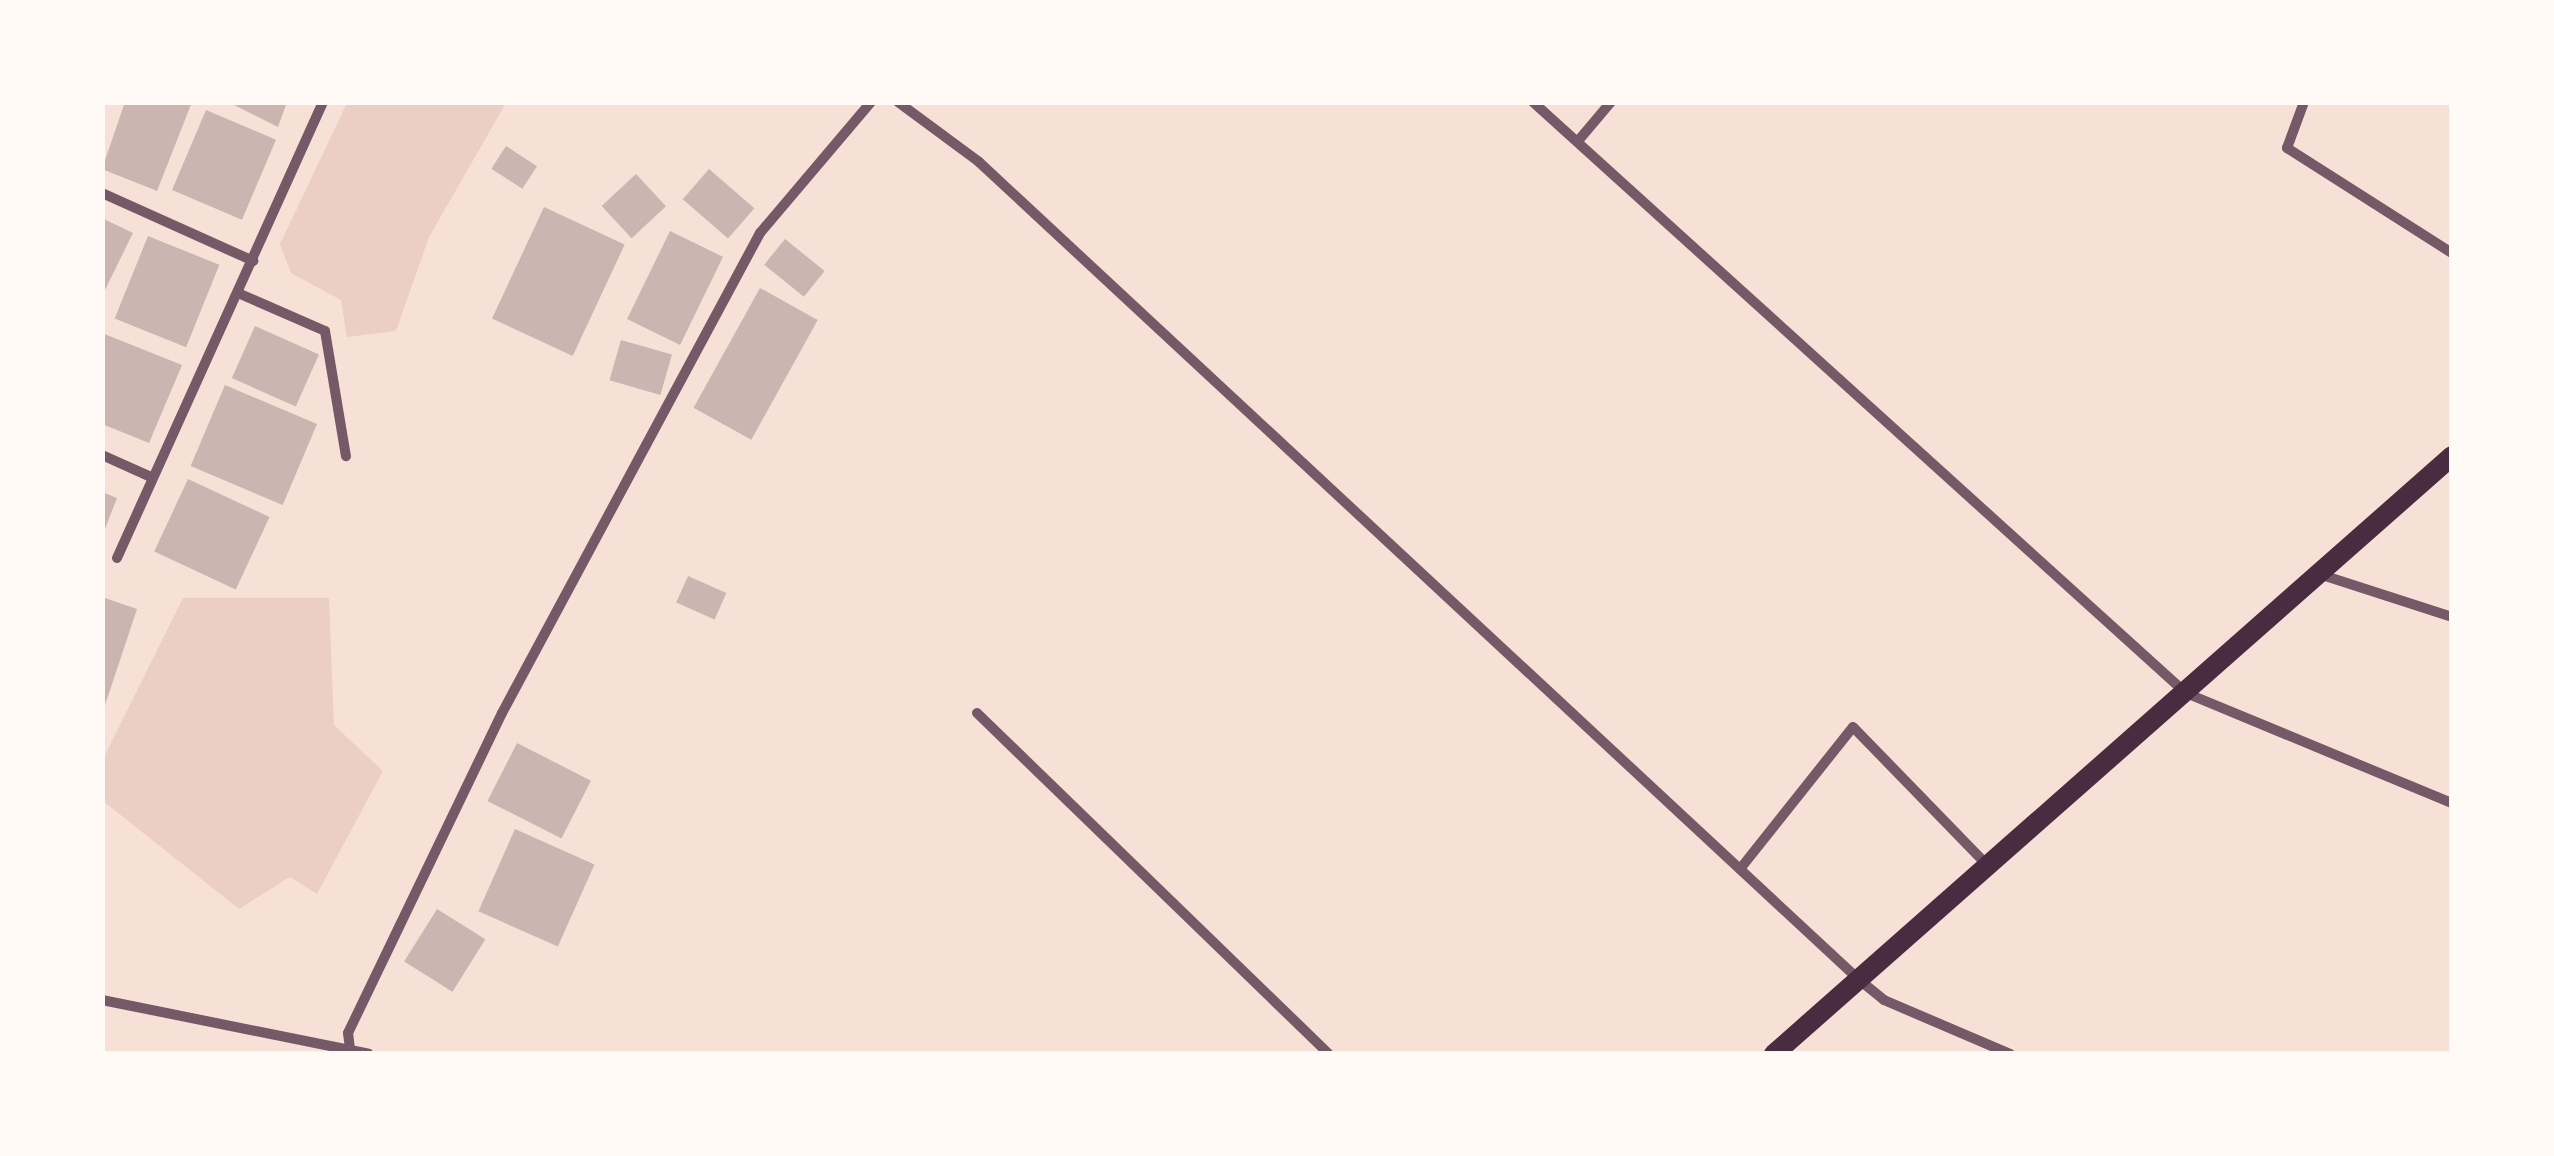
<!DOCTYPE html>
<html>
<head>
<meta charset="utf-8">
<style>
	body { margin:0 }
	#map { position:relative; width:2554px; height:1156px; overflow:hidden; background:#f7e1d7; font-family:Quicksand,sans-serif }
	div>[style] { position:absolute }
	.green>* { inset:0; background:#ebcfc5 }
	.building>* { inset:0; background:#ccb4b1; transform-origin:0 0 }
	.minor>* { height:10px; margin:-5px; padding:0 5px; transform-origin:5px; border-radius:5px; background:#755966 }
	.secondary>* { height:20px; margin:-10px; padding:0 10px; transform-origin:10px; border-radius:10px; background:#4a2c40 }
	span { translate:-50% -50%; white-space:nowrap; text-align:center; line-height:1.15; -webkit-text-stroke:8px #fffaf5; paint-order:stroke }
	.frame { position:absolute; inset:0; border:105px solid #fffaf5; pointer-events:none }
</style>
</head>
<body>
<div id="map">
	<div class="green">
		<div style="clip-path:polygon(347px 103px,506px 103px,429px 237px,396px 331px,347px 337px,341px 300px,291px 273px,280px 244px)"></div>
		<div style="clip-path:polygon(183px 598px,329px 598px,334px 725px,383px 771px,317px 894px,290px 877px,239px 909px,103px 801px,103px 759px)"></div>
	</div>
	<div class="building">
		<div style="clip-path:polygon(125px 102px,192px 102px,157px 191px,102px 169px)"></div>
		<div style="clip-path:polygon(228px 102px,287px 102px,278px 127px)"></div>
		<div style="left:206px;top:110px;width:76px;height:87px;rotate:23deg"></div>
		<div style="left:506px;top:146px;width:37px;height:27px;rotate:33deg"></div>
		<div style="left:709px;top:169px;width:60px;height:40px;rotate:41deg"></div>
		<div style="left:636px;top:174px;width:44px;height:47px;rotate:47deg"></div>
		<div style="left:544px;top:207px;width:89px;height:123px;rotate:25deg"></div>
		<div style="clip-path:polygon(102px 218px,133px 233px,102px 296px)"></div>
		<div style="left:670px;top:231px;width:59px;height:98px;rotate:26deg"></div>
		<div style="left:148px;top:236px;width:77px;height:89px;rotate:22deg"></div>
		<div style="left:785px;top:239px;width:51px;height:33px;rotate:39deg"></div>
		<div style="left:760px;top:288px;width:66px;height:137px;rotate:29deg"></div>
		<div style="left:255px;top:326px;width:70px;height:57px;rotate:24deg"></div>
		<div style="clip-path:polygon(102px 333px,182px 365px,149px 443px,102px 424px)"></div>
		<div style="left:621px;top:340px;width:53px;height:42px;rotate:16deg"></div>
		<div style="left:225px;top:385px;width:100px;height:88px;rotate:23deg"></div>
		<div style="left:188px;top:479px;width:90px;height:80px;rotate:25deg"></div>
		<div style="clip-path:polygon(102px 492px,117px 498px,103px 534px,102px 534px)"></div>
		<div style="left:688px;top:576px;width:42px;height:29px;rotate:24deg"></div>
		<div style="clip-path:polygon(102px 597px,137px 609px,103px 711px,102px 711px)"></div>
		<div style="left:517px;top:743px;width:83px;height:65px;rotate:27deg"></div>
		<div style="left:515px;top:829px;width:87px;height:90px;rotate:24deg"></div>
		<div style="left:437px;top:909px;width:57px;height:62px;rotate:32deg"></div>
	</div>
	<div class="minor">
		<div style="left:898px;top:102px;width:101px;rotate:36.5deg"></div>
		<div style="left:979px;top:162px;width:1199px;rotate:42.9deg"></div>
		<div style="left:1857px;top:978px;width:35px;rotate:39deg"></div>
		<div style="left:1884px;top:1000px;width:137px;rotate:23.2deg"></div>
		<div style="left:1533px;top:102px;width:881px;rotate:42.15deg"></div>
		<div style="left:2186px;top:693px;width:288px;rotate:22.5deg"></div>
		<div style="left:2304px;top:102px;width:49px;rotate:110.3deg"></div>
		<div style="left:2287px;top:148px;width:196px;rotate:32.5deg"></div>
		<div style="left:1578px;top:141px;width:51px;rotate:-49.8deg"></div>
		<div style="left:102px;top:193px;width:166px;rotate:24.2deg"></div>
		<div style="left:238px;top:293px;width:95px;rotate:23.6deg"></div>
		<div style="left:325px;top:331px;width:127px;rotate:80.5deg"></div>
		<div style="left:102px;top:455px;width:54px;rotate:24.2deg"></div>
		<div style="left:117px;top:558px;width:500px;rotate:-65.69deg"></div>
		<div style="left:2319px;top:574px;width:140px;rotate:17.9deg"></div>
		<div style="left:977px;top:713px;width:490px;rotate:44.1deg"></div>
		<div style="left:1740px;top:869px;width:181px;rotate:-51.5deg"></div>
		<div style="left:1853px;top:727px;width:192px;rotate:45.8deg"></div>
		<div style="left:102px;top:1000px;width:272px;rotate:11.4deg"></div>
		<div style="left:350px;top:1049px;width:16px;rotate:-97deg"></div>
		<div style="left:348px;top:1033px;width:355px;rotate:-64.3deg"></div>
		<div style="left:502px;top:713px;width:545px;rotate:-61.74deg"></div>
		<div style="left:760px;top:233px;width:172px;rotate:-49.7deg"></div>
	</div>
	<div class="secondary">
		<div style="left:1774px;top:1054px;width:904px;rotate:-41.41deg"></div>
	</div>
	<div class="frame"></div>
</div>
</body>
</html>
